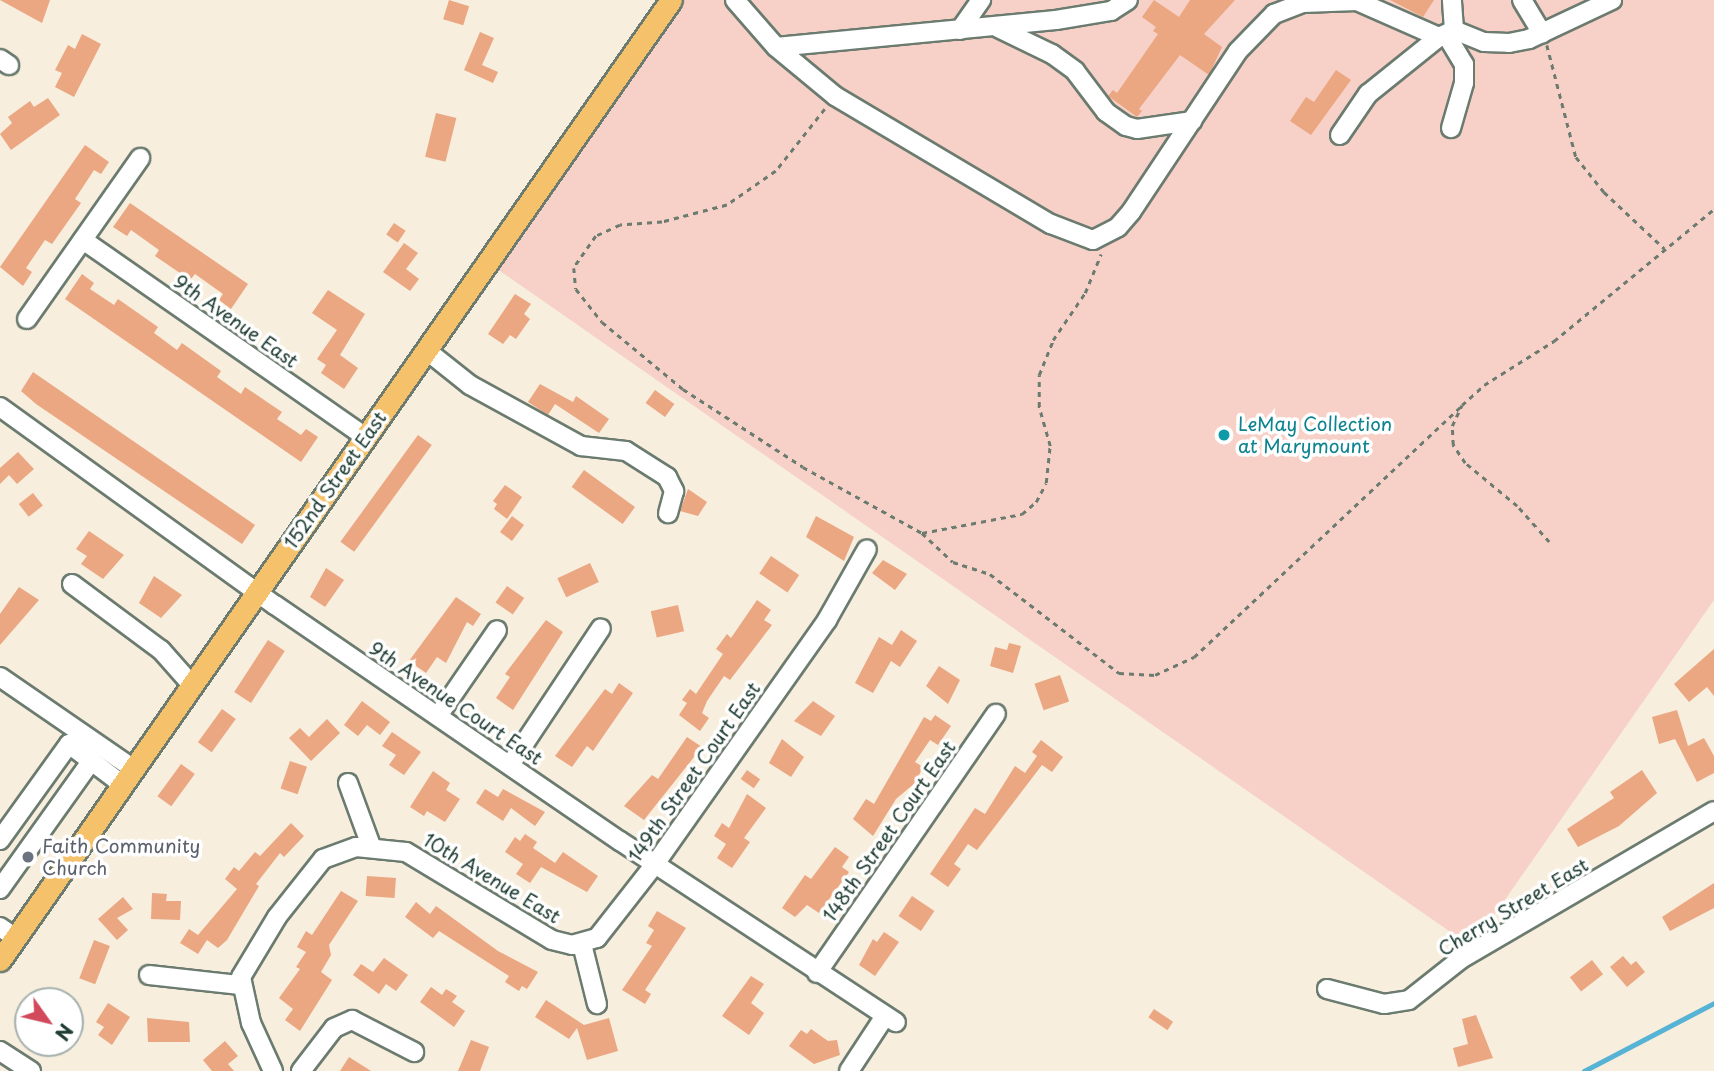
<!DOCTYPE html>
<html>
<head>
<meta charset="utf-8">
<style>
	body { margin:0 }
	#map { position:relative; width:1714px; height:1071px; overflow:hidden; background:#f7eedd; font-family:"Playpen Sans",sans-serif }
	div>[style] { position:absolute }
	.built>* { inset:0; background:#f7d1c7 }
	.stream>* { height:4.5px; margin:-2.25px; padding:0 2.25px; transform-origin:2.25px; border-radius:2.25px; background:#57b3d5 }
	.building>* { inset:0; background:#eba682; transform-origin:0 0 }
	.path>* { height:2.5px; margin-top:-1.25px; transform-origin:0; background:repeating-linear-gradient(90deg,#6b7b6f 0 5px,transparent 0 10px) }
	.roads { filter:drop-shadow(2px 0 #6b7b6f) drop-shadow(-2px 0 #6b7b6f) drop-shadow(0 2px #6b7b6f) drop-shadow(0 -2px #6b7b6f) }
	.minor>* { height:18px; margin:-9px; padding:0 9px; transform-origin:9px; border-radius:9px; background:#fff }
	.major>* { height:21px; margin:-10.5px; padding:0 10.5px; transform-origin:10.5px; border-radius:10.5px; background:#f5c16b }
	.dots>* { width:19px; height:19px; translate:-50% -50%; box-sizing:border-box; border:4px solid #fff; border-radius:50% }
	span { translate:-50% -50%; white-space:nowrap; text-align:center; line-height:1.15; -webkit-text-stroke:7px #fff; paint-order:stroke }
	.street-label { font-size:19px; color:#1f3d34 }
	.culture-label { font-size:19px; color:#0d838f }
	.left { translate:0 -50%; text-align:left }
	.worship-label { font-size:19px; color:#5b616d }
	.north { position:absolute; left:14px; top:987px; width:70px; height:70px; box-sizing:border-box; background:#fff; border:2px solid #a5b1ae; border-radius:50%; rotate:124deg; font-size:19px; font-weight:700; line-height:28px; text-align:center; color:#1f3d34 }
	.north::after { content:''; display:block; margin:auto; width:24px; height:32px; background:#d1495b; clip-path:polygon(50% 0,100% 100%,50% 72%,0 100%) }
</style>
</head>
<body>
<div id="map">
	<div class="built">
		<div style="clip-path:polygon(671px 0,1714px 0,1714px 600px,1472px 947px,487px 262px)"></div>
	</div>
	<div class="stream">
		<div style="left:1584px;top:1071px;width:147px;rotate:-27.6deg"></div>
	</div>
	<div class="building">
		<div style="clip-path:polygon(0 0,50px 0,42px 23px)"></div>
		<div style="left:449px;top:0;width:21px;height:20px;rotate:17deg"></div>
		<div style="clip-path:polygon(1154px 0,1179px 17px,1190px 0,1235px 0,1204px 34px,1222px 47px,1209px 75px,1180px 55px,1139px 109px,1142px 111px,1137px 117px,1108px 96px,1113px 90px,1117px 93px,1158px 34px,1153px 31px,1156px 27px,1142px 17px)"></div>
		<div style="clip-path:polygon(1390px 0,1434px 0,1423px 17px)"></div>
		<div style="clip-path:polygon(480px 32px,494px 38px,482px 65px,498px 72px,493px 83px,464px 70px)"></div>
		<div style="clip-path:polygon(82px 34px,101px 44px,74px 97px,55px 87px,62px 73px,55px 70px,68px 45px,75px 49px)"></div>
		<div style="clip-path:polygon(1336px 70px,1351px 80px,1311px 135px,1290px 121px,1306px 97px,1314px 102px)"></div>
		<div style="clip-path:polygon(48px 98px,60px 115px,11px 150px,0 134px,12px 123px,8px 117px,30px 101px,34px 107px)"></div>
		<div style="left:436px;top:113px;width:21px;height:45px;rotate:14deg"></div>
		<div style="clip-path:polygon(85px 145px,109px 162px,101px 174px,94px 170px,75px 199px,81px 203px,52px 244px,45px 240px,26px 268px,32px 272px,23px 286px,0 267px)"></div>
		<div style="clip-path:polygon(130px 203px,248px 284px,231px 309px,219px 300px,223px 294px,195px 274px,190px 280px,177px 271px,155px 256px,159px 250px,131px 230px,127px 236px,113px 227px)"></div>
		<div style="left:394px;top:223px;width:14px;height:14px;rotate:34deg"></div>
		<div style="clip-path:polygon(404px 243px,418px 253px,406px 269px,419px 279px,410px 291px,383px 272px)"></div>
		<div style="clip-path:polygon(82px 274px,94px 283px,90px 289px,114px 305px,118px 299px,158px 327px,154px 333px,177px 350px,182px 343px,221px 371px,217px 377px,241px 394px,245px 387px,270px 404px,282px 412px,277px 419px,301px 435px,306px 429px,318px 437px,301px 462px,65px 299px)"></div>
		<div style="clip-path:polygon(328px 290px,365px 314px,340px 355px,358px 368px,344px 389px,321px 373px,326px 365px,317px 359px,337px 330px,312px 313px)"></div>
		<div style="clip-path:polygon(515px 294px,531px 304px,524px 314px,530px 319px,516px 339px,510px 335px,503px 344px,488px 334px)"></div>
		<div style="clip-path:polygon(33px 372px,255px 525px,242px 544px,36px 404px,21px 391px)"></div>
		<div style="clip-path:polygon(540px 384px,573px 402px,576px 396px,609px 419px,599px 433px,555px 404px,548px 415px,528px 402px)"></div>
		<div style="left:655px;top:390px;width:24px;height:16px;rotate:36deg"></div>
		<div style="left:418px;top:435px;width:17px;height:132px;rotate:36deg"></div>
		<div style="clip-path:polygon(18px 452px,34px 469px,17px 484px,9px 475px,0 484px,0 468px)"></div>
		<div style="left:584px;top:470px;width:63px;height:21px;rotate:36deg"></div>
		<div style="clip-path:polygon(505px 485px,522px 497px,507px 519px,494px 509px,497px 504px,493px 501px)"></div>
		<div style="clip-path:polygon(688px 489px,707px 502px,698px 516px,680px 511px)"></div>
		<div style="left:33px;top:493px;width:16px;height:18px;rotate:52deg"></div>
		<div style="left:512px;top:516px;width:15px;height:20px;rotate:37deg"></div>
		<div style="clip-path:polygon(816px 516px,854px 537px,844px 561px,806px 537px)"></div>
		<div style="clip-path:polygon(89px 531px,124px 555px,103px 579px,81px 564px,87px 556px,76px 549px)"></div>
		<div style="left:771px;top:556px;width:34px;height:21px;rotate:34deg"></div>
		<div style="clip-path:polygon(883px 560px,907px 574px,895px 590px,872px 573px)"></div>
		<div style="left:590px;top:563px;width:21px;height:36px;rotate:65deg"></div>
		<div style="clip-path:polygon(326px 568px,344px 580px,325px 607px,310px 597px)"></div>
		<div style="clip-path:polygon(154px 576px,182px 595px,161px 618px,139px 603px)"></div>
		<div style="left:507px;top:586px;width:21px;height:20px;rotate:35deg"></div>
		<div style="clip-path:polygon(19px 587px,39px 600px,0 645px,0 614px)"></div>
		<div style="clip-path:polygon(456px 597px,481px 614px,473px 626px,467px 622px,446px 663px,437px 657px,426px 673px,409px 661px)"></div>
		<div style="clip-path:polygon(757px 600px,771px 610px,764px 620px,772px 625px,730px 680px,724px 676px,707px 701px,702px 713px,709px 718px,700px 731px,679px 715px,687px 703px,682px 700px,690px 689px,696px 694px,723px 654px,716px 649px,727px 634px,731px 638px)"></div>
		<div style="left:678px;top:605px;width:27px;height:28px;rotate:77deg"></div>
		<div style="clip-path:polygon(546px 620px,563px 632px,513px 710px,496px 698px,510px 677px,505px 674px)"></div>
		<div style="clip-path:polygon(901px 630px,917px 641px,900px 667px,891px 661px,873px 693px,855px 683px,879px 637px,892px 645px)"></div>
		<div style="left:268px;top:640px;width:20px;height:62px;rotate:33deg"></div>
		<div style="clip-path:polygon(1009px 643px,1021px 646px,1013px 673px,990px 666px,995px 647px,1007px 650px)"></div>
		<div style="clip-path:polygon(1714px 649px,1714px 696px,1707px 687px,1689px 702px,1674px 684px)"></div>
		<div style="clip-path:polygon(939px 666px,960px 680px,948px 704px,926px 686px)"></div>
		<div style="left:1060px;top:675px;width:28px;height:27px;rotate:71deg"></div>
		<div style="clip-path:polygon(619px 683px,633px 693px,593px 751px,587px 746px,572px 767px,555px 756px,605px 689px,612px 694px)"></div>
		<div style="clip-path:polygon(362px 701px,390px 722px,380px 735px,367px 725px,358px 736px,344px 725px)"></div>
		<div style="clip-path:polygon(813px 701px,835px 716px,821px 736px,794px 721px)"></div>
		<div style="left:222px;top:709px;width:17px;height:41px;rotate:36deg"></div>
		<div style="clip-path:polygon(1677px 710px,1688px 746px,1704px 738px,1714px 756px,1714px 773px,1697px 782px,1675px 739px,1659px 744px,1652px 717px)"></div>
		<div style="clip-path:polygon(935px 715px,951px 726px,938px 745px,930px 740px,915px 762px,923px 767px,915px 783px,896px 799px,873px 836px,853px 819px,866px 799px,874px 804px,924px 717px,931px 721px)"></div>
		<div style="clip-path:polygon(327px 719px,340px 733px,311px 761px,289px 738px,300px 728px,309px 737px)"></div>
		<div style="clip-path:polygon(392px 732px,421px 752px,404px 775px,389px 765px,396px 755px,382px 746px)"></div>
		<div style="clip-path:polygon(687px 737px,702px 747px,644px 820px,624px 806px,652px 775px,658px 779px)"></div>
		<div style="clip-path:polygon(782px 739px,804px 757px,791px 777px,769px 763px)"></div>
		<div style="clip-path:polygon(1041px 740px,1063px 757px,1052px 772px,1042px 765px,977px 850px,968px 844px,954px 864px,961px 869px,948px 887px,930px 874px,975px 808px,985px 814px,1015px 766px,1025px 773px,1037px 756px,1032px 752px)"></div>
		<div style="left:290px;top:761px;width:18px;height:29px;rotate:19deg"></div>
		<div style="left:181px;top:764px;width:17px;height:40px;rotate:36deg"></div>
		<div style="left:747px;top:770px;width:16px;height:11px;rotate:35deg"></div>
		<div style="clip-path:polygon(1642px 770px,1657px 793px,1619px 826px,1578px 847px,1567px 829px,1614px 798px,1610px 792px)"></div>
		<div style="clip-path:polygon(433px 771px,450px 783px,446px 790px,460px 799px,445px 822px,427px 811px,424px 816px,410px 807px)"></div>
		<div style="clip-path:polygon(485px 789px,498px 797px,503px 789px,545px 812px,535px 826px,511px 808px,503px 821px,476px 803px)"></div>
		<div style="clip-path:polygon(747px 794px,766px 808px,744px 838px,750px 842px,732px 868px,717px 858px,726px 844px,714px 836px,722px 823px,729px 828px)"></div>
		<div style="clip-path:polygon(291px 823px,304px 836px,284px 857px,280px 853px,256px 884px,259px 886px,227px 940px,218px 948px,207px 940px,198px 954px,180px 943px,189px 929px,198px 935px,237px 889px,225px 879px,234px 867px,239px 871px,255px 852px,260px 856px)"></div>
		<div style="clip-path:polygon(525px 834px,537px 842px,533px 848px,555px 863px,563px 852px,598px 876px,587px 892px,541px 867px,530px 883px,516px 874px,523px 864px,505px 852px,515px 837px,520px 841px)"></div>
		<div style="clip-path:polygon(835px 847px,849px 857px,842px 867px,849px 872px,819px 913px,807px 905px,795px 917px,782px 908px,805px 875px,811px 879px)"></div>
		<div style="left:367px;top:876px;width:29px;height:20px;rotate:4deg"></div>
		<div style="clip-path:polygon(1714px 883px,1714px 908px,1670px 931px,1662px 917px)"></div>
		<div style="clip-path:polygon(341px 891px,358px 901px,329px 945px,331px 955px,321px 972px,332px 980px,300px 1031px,285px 1020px,293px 1009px,279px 998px,300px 969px,296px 967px,306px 952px,297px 947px,306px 931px,312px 935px)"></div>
		<div style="clip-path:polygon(152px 893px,167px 894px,166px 901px,181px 901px,180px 920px,151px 919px)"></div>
		<div style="left:912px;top:896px;width:27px;height:24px;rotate:34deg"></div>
		<div style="clip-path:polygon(123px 897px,133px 909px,117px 918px,128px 930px,117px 940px,98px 919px)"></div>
		<div style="clip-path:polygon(416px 902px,430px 914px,436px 906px,498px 951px,538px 972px,527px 989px,522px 986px,519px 991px,505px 982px,509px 976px,439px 931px,433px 938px,405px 917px)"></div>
		<div style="clip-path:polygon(657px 911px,686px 928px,645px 990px,651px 994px,645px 1004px,622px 990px,652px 946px,646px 943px,654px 930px,648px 926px)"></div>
		<div style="clip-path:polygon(884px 932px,899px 942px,875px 976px,859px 965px,873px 939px,877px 942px)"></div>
		<div style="left:94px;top:940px;width:17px;height:41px;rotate:21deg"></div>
		<div style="clip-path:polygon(1623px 956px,1631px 965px,1636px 961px,1645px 972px,1627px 987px,1610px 967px)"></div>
		<div style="clip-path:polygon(384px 958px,408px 975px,396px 991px,386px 984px,379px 994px,353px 975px,361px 964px,373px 972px)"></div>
		<div style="left:1592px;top:960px;width:18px;height:28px;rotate:52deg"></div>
		<div style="clip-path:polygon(751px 976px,764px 984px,751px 1003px,764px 1013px,749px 1035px,722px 1016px)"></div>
		<div style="clip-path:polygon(431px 987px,442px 995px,446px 989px,457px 996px,452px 1002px,465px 1011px,454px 1027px,420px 1002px)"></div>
		<div style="clip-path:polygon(546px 1000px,584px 1025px,609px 1018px,618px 1051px,587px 1060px,577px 1028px,569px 1039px,535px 1017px)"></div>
		<div style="clip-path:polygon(108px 1003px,130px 1017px,112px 1045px,98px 1035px,104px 1027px,96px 1022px)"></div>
		<div style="left:1154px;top:1009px;width:23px;height:10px;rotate:34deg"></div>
		<div style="clip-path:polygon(1476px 1015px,1493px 1058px,1458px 1067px,1453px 1048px,1468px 1044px,1462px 1019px)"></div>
		<div style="clip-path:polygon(147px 1018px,189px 1022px,190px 1042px,148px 1042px)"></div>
		<div style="clip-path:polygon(811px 1029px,828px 1041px,837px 1040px,840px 1055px,814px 1064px,789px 1046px,801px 1030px,807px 1034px)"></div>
		<div style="clip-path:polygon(471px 1040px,489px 1047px,480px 1071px,458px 1071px)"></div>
		<div style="clip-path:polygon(225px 1041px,238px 1056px,228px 1064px,234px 1071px,212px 1071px,203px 1060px)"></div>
		<div style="clip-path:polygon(349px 1057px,371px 1071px,340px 1071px)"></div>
	</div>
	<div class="path">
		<div style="left:1547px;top:45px;width:116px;rotate:75.5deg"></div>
		<div style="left:1576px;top:157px;width:45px;rotate:51.3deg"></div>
		<div style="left:1604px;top:192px;width:83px;rotate:43.1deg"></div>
		<div style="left:825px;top:109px;width:79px;rotate:128.3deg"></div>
		<div style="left:776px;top:171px;width:60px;rotate:145.2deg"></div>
		<div style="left:727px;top:205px;width:67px;rotate:165.3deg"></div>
		<div style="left:662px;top:222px;width:42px;rotate:175.9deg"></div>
		<div style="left:620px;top:225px;width:26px;rotate:155deg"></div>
		<div style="left:596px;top:236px;width:39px;rotate:125deg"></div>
		<div style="left:574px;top:268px;width:21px;rotate:85deg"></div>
		<div style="left:576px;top:289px;width:42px;rotate:51.8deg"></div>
		<div style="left:602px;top:322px;width:105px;rotate:39.6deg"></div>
		<div style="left:683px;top:389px;width:143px;rotate:33deg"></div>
		<div style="left:803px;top:467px;width:136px;rotate:29deg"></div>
		<div style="left:922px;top:533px;width:42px;rotate:43.1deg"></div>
		<div style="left:953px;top:562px;width:39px;rotate:18deg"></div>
		<div style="left:990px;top:574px;width:163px;rotate:37.5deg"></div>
		<div style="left:1119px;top:673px;width:36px;rotate:3deg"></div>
		<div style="left:1155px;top:675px;width:43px;rotate:-24.8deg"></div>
		<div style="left:1194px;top:657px;width:368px;rotate:-43.2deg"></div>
		<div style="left:922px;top:533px;width:102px;rotate:-10.8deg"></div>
		<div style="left:1022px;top:514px;width:18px;rotate:-41deg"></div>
		<div style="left:1036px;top:502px;width:21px;rotate:-62deg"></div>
		<div style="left:1046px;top:483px;width:37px;rotate:-84deg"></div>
		<div style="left:1050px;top:446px;width:41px;rotate:-105.8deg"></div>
		<div style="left:1039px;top:407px;width:32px;rotate:-90deg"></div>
		<div style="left:1039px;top:375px;width:38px;rotate:-68deg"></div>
		<div style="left:1053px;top:340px;width:57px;rotate:-55.8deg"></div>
		<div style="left:1085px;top:293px;width:42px;rotate:-67.7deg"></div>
		<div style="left:1549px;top:542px;width:48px;rotate:-131.6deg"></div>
		<div style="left:1517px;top:506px;width:67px;rotate:-140.4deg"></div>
		<div style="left:1465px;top:463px;width:22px;rotate:-124deg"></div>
		<div style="left:1453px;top:445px;width:19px;rotate:-93deg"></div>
		<div style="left:1452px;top:426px;width:23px;rotate:-65deg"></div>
		<div style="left:1462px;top:405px;width:30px;rotate:-42deg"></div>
		<div style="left:1484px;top:385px;width:83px;rotate:-32.2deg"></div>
		<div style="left:1554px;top:341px;width:207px;rotate:-39.5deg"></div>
	</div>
	<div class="roads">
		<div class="minor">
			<div style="left:735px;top:0;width:62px;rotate:48.9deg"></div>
			<div style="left:776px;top:47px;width:77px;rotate:39.7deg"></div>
			<div style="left:835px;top:96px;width:251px;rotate:30.7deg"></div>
			<div style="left:1051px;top:224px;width:45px;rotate:20.9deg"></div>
			<div style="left:1093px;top:240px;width:28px;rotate:-27deg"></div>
			<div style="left:1118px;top:227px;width:20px;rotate:-49deg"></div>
			<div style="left:1131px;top:212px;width:193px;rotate:-56.4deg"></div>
			<div style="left:1238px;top:51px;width:52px;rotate:-45.8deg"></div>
			<div style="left:1274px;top:14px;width:31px;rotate:-21deg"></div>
			<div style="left:1303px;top:3px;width:54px;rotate:-2.1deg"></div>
			<div style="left:1357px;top:1px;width:90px;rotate:23.7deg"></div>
			<div style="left:1439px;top:37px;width:17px;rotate:-25deg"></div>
			<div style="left:1454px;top:30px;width:30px;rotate:-94deg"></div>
			<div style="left:1522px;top:0;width:39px;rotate:59deg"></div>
			<div style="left:998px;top:28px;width:60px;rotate:25.7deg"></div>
			<div style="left:1052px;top:54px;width:29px;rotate:36deg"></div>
			<div style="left:1075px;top:71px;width:51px;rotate:52.9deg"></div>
			<div style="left:1106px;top:112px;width:24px;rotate:35deg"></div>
			<div style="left:1126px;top:126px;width:11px;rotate:15deg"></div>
			<div style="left:1137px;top:129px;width:56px;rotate:-8.3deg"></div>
			<div style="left:960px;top:30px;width:37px;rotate:-55deg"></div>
			<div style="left:1454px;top:30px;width:32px;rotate:22deg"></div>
			<div style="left:1484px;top:42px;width:25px;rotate:2deg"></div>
			<div style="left:1509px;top:43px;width:20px;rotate:-11deg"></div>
			<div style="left:1529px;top:39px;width:92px;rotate:-25.2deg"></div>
			<div style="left:1447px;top:36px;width:33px;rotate:59deg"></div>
			<div style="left:1464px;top:64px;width:19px;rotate:90deg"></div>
			<div style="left:1464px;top:83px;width:47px;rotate:106.1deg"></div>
			<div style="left:776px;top:47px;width:281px;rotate:-5.5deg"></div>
			<div style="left:1056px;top:20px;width:56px;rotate:-9.3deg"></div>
			<div style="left:1111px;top:11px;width:20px;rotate:-33deg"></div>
			<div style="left:0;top:59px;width:11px;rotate:34deg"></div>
			<div style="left:1340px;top:135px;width:50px;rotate:-55.7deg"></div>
			<div style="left:1368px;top:94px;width:91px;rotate:-38.8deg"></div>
			<div style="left:83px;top:240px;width:344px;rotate:34.9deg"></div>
			<div style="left:27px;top:319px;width:197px;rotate:-54.9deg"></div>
			<div style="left:426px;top:350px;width:56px;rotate:38.5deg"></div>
			<div style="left:470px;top:385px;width:127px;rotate:28.8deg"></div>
			<div style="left:581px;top:446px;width:45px;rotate:6.3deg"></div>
			<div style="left:626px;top:451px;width:49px;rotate:32.4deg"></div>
			<div style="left:667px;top:477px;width:16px;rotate:63deg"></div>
			<div style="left:674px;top:491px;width:23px;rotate:105deg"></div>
			<div style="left:0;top:407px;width:339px;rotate:35.8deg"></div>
			<div style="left:275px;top:605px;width:418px;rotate:34.4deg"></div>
			<div style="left:620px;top:841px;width:330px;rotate:33.3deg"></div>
			<div style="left:72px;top:584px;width:111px;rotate:36.6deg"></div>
			<div style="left:161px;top:650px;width:47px;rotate:48.5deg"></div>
			<div style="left:0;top:677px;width:163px;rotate:34.5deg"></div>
			<div style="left:438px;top:716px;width:104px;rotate:-55.5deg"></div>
			<div style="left:510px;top:765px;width:164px;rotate:-56.4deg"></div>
			<div style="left:348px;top:783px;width:67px;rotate:69.9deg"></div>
			<div style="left:0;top:840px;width:118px;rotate:-54.3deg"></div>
			<div style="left:69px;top:744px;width:68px;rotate:37.2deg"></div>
			<div style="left:0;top:889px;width:158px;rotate:-54.5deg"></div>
			<div style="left:0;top:927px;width:19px;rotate:35deg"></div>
			<div style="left:582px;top:944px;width:62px;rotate:76deg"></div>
			<div style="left:817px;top:973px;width:315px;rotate:-55.4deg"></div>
			<div style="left:149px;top:975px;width:92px;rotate:6.3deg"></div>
			<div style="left:1327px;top:989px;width:59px;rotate:14.7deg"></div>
			<div style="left:1384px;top:1004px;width:25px;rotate:-9deg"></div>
			<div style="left:1409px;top:1000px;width:66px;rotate:-38.3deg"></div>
			<div style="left:1461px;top:959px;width:293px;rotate:-30.3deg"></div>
			<div style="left:0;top:1051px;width:37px;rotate:33deg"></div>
			<div style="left:273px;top:1071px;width:53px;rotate:-114.6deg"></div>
			<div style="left:251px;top:1023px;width:47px;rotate:-102.3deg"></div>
			<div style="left:241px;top:977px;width:70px;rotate:-59deg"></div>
			<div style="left:277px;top:917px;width:74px;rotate:-51.6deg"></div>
			<div style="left:323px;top:859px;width:35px;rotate:-20deg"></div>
			<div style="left:356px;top:847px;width:50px;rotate:5.7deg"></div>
			<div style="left:406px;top:852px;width:170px;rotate:31.1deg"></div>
			<div style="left:552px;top:940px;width:21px;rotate:14deg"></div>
			<div style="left:572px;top:945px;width:26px;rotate:-16deg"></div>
			<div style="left:597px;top:938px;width:94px;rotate:-51.9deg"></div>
			<div style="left:655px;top:864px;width:299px;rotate:-54.8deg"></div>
			<div style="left:827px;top:620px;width:81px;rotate:-60.6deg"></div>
			<div style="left:301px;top:1071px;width:54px;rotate:-52.5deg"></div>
			<div style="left:334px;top:1028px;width:20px;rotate:-24deg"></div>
			<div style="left:352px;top:1020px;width:70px;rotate:27.3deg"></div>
			<div style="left:849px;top:1071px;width:66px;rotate:-56.8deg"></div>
		</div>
		<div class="major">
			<div style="left:0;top:960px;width:1171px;rotate:-55.05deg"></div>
		</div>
	</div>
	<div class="dots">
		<div style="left:1224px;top:435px;background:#0f9aa8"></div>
		<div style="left:28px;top:857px;background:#6b7280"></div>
	</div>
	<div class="street-label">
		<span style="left:236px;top:321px;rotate:35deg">9th Avenue East</span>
		<span style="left:335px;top:480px;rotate:-55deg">152nd Street East</span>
		<span style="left:456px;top:703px;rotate:34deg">9th Avenue Court East</span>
		<span style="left:694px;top:772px;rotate:-55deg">149th Street Court East</span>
		<span style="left:889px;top:831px;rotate:-55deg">148th Street Court East</span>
		<span style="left:492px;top:878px;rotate:31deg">10th Avenue East</span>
		<span style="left:1513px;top:907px;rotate:-31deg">Cherry Street East</span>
	</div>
	<div class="culture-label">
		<span class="left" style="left:1238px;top:435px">LeMay Collection<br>at Marymount</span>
	</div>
	<div class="worship-label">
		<span class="left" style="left:42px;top:857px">Faith Community<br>Church</span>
	</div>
	<div class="north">N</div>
</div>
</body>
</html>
